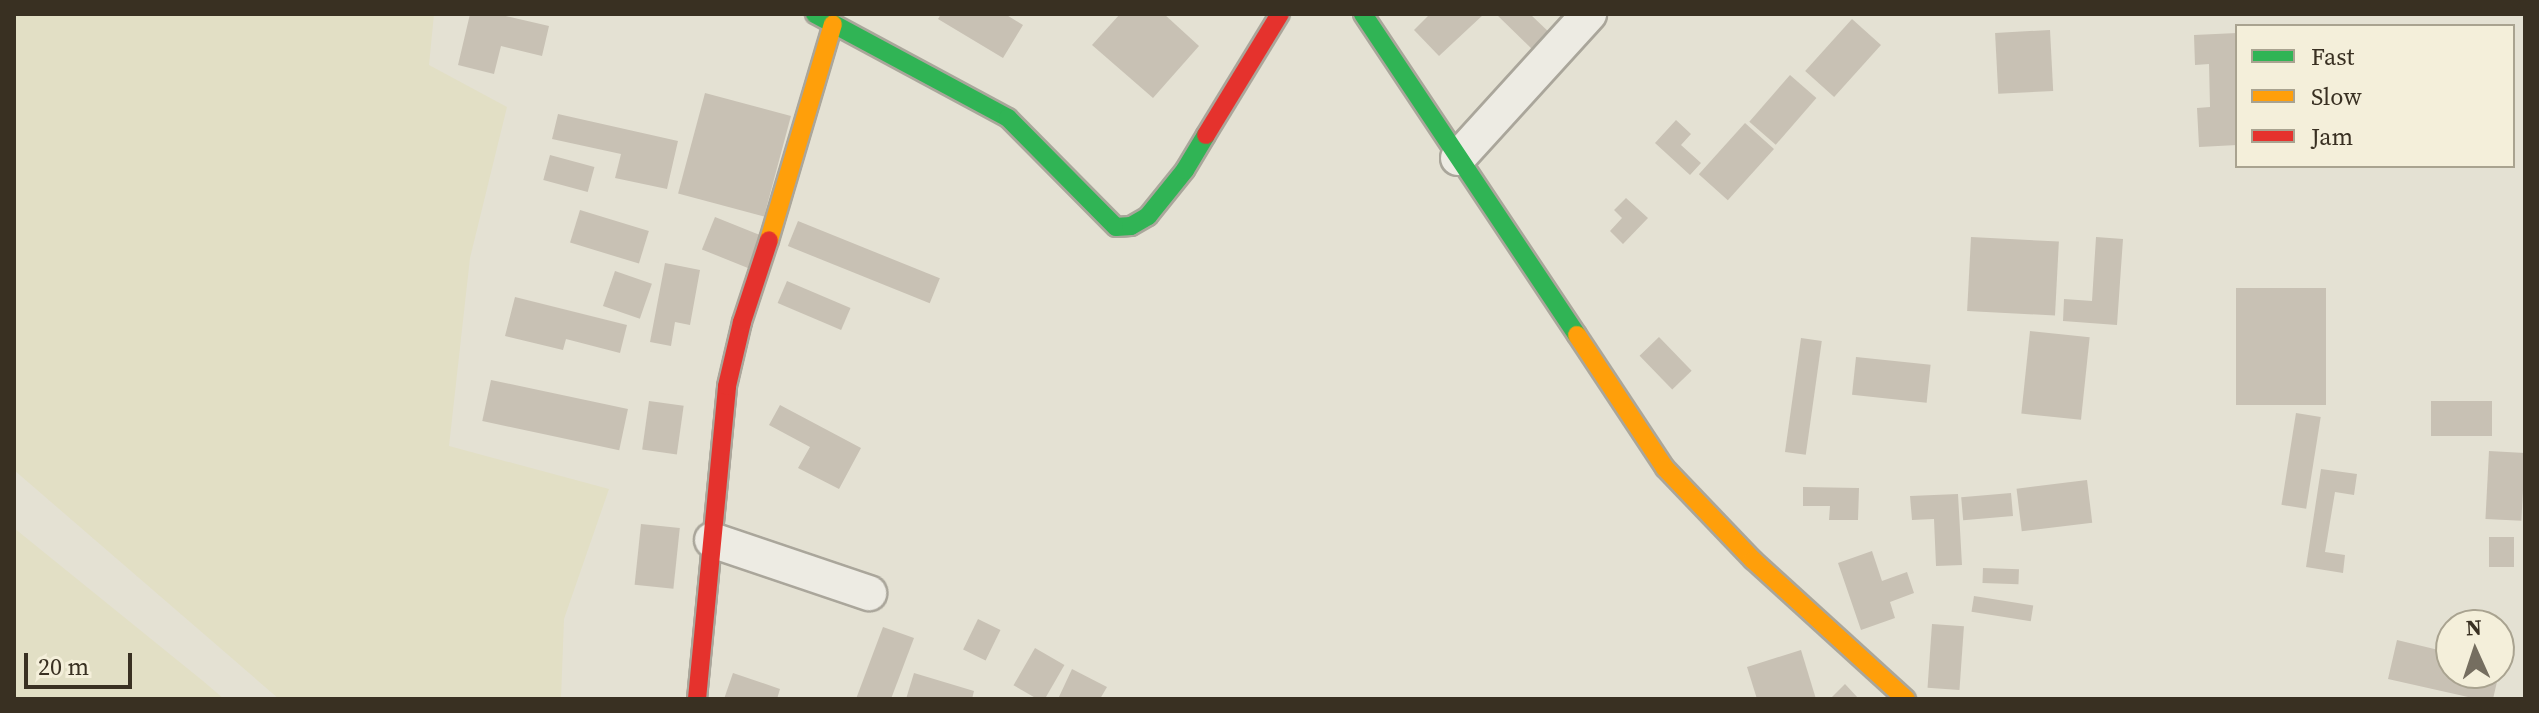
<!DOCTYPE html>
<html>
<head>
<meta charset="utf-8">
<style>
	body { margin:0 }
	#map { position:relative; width:2539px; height:713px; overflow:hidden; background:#e4e1d3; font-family:"Source Serif 4",serif }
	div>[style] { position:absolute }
	.farmland>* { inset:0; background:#e2dfc5 }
	.building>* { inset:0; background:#c8c1b4; transform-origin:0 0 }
	.roads { filter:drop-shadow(2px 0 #aaa69b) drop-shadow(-2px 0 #aaa69b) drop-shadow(0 2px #aaa69b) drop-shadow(0 -2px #aaa69b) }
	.street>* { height:34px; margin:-17px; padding:0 17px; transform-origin:17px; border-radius:17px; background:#edebe3 }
	.fast>* { height:18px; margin:-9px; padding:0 9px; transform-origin:9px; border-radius:9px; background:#30b455 }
	.slow>* { height:18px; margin:-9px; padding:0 9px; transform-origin:9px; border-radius:9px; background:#ff9f0a }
	.jam>* { height:18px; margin:-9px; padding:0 9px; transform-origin:9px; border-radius:9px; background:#e5322d }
	span { translate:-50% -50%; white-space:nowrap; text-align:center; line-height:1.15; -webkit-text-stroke:7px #f4efda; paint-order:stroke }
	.frame { position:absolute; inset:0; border:16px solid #393022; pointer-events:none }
	.legend { position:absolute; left:2235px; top:24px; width:280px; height:144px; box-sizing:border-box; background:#f4efda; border:2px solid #a9a390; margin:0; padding:10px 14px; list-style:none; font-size:24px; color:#393022 }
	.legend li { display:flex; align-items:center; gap:16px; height:40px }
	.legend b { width:40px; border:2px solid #a9a390 }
	.north { position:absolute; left:2435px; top:609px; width:80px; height:80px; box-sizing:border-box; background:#f4efda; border:2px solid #a9a390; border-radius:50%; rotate:357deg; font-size:22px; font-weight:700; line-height:32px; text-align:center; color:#393022 }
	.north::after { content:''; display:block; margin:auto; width:28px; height:36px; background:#756e60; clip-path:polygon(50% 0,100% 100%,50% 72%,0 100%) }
	.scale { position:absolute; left:24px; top:653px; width:108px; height:36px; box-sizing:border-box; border:4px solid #393022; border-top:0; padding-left:10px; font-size:24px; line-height:28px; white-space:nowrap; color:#393022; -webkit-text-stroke:6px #f4efda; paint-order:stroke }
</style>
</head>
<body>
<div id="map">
	<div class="farmland">
		<div style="clip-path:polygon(14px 14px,434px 14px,429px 65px,507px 107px,470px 258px,449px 446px,609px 489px,564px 619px,561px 699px,279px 699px,14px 470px)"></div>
		<div style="clip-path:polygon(14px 528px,203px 681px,224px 699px,14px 699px)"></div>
	</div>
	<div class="building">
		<div style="clip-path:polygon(470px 14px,497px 14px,549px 26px,542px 56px,501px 46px,494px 74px,458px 65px)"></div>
		<div style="clip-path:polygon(941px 14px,1005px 14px,1023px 25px,1003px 58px,938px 19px)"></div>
		<div style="clip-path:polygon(1120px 14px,1164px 14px,1199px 46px,1153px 98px,1092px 45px)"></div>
		<div style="clip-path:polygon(1430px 14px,1484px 14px,1439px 56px,1414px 30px)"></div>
		<div style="clip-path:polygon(1496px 14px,1530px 14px,1553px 36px,1536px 53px)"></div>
		<div style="left:1852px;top:19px;width:39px;height:70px;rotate:42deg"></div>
		<div style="left:2050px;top:30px;width:61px;height:55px;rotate:87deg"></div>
		<div style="clip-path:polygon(2237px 33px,2237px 145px,2199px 147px,2197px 108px,2210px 107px,2209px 64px,2195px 65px,2194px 35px)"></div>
		<div style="left:1790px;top:75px;width:35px;height:62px;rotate:41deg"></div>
		<div style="left:705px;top:93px;width:89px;height:104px;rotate:15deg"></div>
		<div style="clip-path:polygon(558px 114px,678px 141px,667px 189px,615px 178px,621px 154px,552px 139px)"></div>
		<div style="clip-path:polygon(1676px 120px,1691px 134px,1681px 145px,1701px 163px,1690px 175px,1655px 143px)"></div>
		<div style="left:1745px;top:123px;width:39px;height:69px;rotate:42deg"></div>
		<div style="left:550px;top:155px;width:46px;height:26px;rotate:15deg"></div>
		<div style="clip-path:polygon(1626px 198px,1648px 218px,1623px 244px,1610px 231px,1622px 218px,1614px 210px)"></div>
		<div style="left:580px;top:210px;width:72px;height:34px;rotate:17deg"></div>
		<div style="left:715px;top:217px;width:51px;height:35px;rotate:22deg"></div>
		<div style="left:798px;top:221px;width:153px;height:27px;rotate:22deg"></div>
		<div style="left:1971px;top:237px;width:88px;height:74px;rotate:3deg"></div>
		<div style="clip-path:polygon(2096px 237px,2123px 239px,2117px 325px,2063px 321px,2064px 299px,2092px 301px)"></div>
		<div style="clip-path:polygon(665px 263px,700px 270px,690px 325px,675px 322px,671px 346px,650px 342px)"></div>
		<div style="left:615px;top:271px;width:39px;height:37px;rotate:19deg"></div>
		<div style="left:787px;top:281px;width:69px;height:24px;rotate:23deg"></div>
		<div style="left:2236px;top:288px;width:90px;height:117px"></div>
		<div style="clip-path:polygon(515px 297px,627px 325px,620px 353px,566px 339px,563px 350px,505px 336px)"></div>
		<div style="left:2030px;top:331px;width:60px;height:83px;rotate:6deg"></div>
		<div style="left:1659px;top:337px;width:47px;height:27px;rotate:46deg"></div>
		<div style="left:1801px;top:338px;width:21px;height:115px;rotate:8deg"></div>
		<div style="left:1856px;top:357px;width:75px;height:38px;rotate:6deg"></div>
		<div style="left:491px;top:380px;width:140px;height:42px;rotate:12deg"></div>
		<div style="left:649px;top:401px;width:35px;height:49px;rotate:8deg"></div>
		<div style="left:2431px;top:401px;width:61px;height:35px"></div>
		<div style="clip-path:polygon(780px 405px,861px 448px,839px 489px,798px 468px,810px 447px,769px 425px)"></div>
		<div style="left:2296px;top:413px;width:25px;height:93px;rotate:9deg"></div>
		<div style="left:2489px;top:451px;width:36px;height:68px;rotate:3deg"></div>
		<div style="clip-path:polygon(2321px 469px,2357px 474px,2354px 495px,2335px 492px,2325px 552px,2345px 555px,2343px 573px,2306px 567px)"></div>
		<div style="left:2087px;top:480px;width:43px;height:71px;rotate:83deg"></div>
		<div style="clip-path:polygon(1803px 487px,1859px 488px,1858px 520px,1829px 520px,1830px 506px,1803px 506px)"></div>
		<div style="left:2011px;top:493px;width:23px;height:50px;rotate:85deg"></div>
		<div style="clip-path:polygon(1958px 494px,1962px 565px,1936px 566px,1934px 519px,1912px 520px,1910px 496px)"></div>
		<div style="left:641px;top:524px;width:39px;height:61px;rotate:6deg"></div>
		<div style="left:2489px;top:537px;width:25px;height:30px"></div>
		<div style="clip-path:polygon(1872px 551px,1882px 581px,1907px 572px,1914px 593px,1890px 602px,1895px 618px,1861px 630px,1838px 563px)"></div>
		<div style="left:1983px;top:568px;width:36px;height:15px;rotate:2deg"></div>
		<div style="left:1974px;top:596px;width:60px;height:16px;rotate:9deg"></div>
		<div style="left:978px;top:619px;width:25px;height:34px;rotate:26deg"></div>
		<div style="left:1932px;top:624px;width:32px;height:64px;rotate:4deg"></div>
		<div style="clip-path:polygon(883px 627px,914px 638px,891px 699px,856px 699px)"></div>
		<div style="clip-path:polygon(2397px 640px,2451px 653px,2451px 673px,2499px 673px,2493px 699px,2477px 699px,2388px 679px)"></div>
		<div style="left:1035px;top:648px;width:34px;height:43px;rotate:30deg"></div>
		<div style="clip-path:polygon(1801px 650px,1816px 699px,1757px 699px,1747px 667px)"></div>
		<div style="clip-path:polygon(1072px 669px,1107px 687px,1100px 699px,1058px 699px)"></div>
		<div style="clip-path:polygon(733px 673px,780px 689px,777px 699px,724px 699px)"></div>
		<div style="clip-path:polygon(914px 673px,974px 691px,972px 699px,906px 699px)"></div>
		<div style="clip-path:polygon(1845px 684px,1859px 699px,1830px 699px)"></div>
	</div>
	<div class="roads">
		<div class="street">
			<div style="left:1458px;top:158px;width:195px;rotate:-47.7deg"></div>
			<div style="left:712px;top:540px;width:166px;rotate:18.7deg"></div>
		</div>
		<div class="fast">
			<div style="left:815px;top:14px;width:219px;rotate:28.3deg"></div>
			<div style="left:1008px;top:118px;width:153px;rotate:45.3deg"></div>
			<div style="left:1116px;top:227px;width:15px;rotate:-4deg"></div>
			<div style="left:1131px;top:226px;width:20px;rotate:-30deg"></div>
			<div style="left:1148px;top:216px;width:59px;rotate:-51.2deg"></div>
			<div style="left:1185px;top:170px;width:41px;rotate:-59deg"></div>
			<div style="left:1363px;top:14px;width:386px;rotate:56.3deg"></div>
		</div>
		<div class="slow">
			<div style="left:769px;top:240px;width:225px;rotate:-73.5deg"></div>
			<div style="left:1577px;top:335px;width:159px;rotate:56.5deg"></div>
			<div style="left:1665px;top:468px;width:127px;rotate:46.3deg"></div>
			<div style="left:1753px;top:560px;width:207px;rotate:42.3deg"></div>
		</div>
		<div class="jam">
			<div style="left:1206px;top:135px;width:142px;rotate:-58.6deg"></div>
			<div style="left:697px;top:699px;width:314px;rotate:-84.5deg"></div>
			<div style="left:727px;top:386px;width:66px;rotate:-76.8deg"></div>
			<div style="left:742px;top:322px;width:86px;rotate:-71.8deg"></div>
		</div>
	</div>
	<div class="frame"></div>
	<ul class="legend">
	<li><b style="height:10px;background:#30b455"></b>Fast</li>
	<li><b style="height:10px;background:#ff9f0a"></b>Slow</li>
	<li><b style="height:10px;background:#e5322d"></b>Jam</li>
	</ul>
	<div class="north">N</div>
	<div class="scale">20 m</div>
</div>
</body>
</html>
